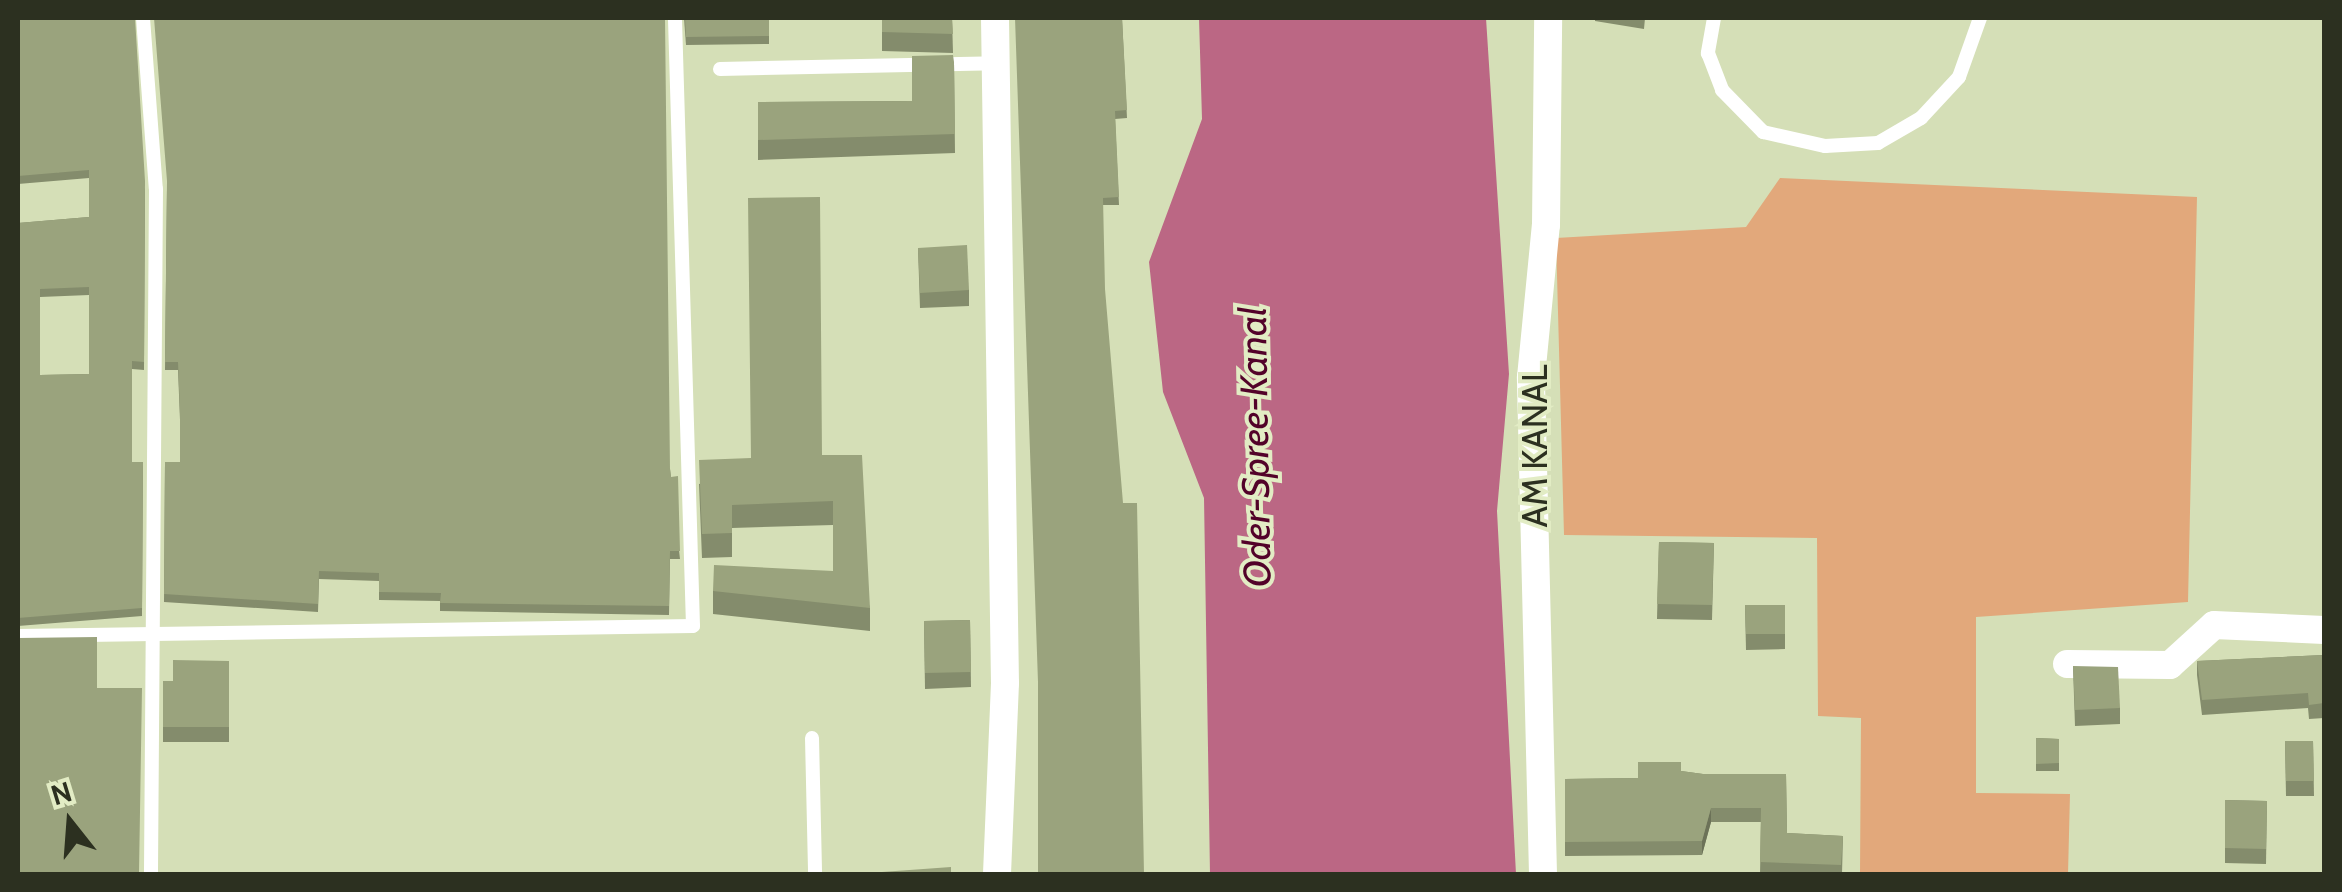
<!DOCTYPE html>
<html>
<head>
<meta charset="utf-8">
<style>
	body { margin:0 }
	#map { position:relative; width:2342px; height:892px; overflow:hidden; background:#d5dfb7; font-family:Cabin,sans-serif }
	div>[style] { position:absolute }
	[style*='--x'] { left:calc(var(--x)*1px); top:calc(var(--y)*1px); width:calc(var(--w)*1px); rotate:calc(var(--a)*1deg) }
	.green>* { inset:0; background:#e2a87b }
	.water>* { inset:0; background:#bb6784 }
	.service>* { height:14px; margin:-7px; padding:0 7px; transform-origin:7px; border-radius:7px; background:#fff }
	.minor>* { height:28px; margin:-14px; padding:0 14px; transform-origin:14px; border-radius:14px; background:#fff }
	.wall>* { inset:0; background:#848c6c }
	.shaded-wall>* { inset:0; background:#6c7258 }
	.building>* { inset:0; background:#9aa37d }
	span { translate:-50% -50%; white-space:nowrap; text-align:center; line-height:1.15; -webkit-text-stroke:8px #e2ecc4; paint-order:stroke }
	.street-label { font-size:35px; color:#2c3020 }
	.water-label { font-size:38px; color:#520229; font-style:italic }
	.frame { position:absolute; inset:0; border:20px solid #2c3020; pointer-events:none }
	.north { position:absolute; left:20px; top:772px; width:100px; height:100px; -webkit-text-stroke:8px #e2ecc4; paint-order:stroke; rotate:343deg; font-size:28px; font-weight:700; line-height:40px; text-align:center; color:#2c3020 }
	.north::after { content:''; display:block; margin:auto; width:35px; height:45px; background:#2c3020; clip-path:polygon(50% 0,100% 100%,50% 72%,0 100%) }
</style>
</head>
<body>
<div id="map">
	<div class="green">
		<div style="clip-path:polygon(1780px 178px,2197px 197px,2188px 602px,1976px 617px,1976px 793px,2070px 794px,2068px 874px,1860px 874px,1861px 718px,1818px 716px,1817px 538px,1564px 535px,1556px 238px,1746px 227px)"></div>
	</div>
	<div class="water">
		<div style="clip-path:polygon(1199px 18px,1486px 18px,1509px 374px,1497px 511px,1516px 874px,1210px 874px,1204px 498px,1163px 392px,1149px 262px,1202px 119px)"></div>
	</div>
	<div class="service">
		<div style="--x:143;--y:18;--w:171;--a:85.7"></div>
		<div style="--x:156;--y:189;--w:685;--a:90.42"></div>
		<div style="--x:1714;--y:18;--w:36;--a:100"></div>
		<div style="--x:1708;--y:53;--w:40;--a:69"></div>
		<div style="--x:1722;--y:90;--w:59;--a:45.7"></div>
		<div style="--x:1763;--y:132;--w:64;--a:12.7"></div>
		<div style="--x:1825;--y:146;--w:53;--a:-3.2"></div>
		<div style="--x:1878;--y:143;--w:50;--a:-30.2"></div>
		<div style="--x:1921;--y:118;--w:56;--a:-47.2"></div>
		<div style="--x:1959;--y:77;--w:63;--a:-70.4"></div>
		<div style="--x:720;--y:69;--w:276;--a:-1.2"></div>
		<div style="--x:18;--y:636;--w:675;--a:-0.85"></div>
		<div style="--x:693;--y:626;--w:608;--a:-91.7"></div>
		<div style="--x:812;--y:738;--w:136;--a:88.7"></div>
	</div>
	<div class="minor">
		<div style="--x:995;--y:18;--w:665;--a:89.14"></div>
		<div style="--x:1005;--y:683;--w:191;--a:92.4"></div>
		<div style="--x:2067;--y:664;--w:103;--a:0.6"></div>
		<div style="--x:2170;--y:665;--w:59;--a:-42.3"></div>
		<div style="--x:2214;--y:625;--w:110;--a:2.6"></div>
		<div style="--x:1543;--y:874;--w:497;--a:-91.4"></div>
		<div style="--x:1531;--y:377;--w:153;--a:-84.4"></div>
		<div style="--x:1546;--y:225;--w:207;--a:-89.4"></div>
	</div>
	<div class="wall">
		<div style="clip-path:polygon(evenodd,18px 18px,145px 189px,144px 370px,132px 369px,132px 462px,143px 462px,142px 616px,18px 626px,18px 223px,89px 217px,89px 178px,18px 184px,18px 18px,89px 295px,89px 374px,40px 375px,40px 297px,89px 295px)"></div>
		<div style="clip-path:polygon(684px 18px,769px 18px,769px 44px,686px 45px)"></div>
		<div style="clip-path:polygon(882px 18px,952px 18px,953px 53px,882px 51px)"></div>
		<div style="clip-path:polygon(1122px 18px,1127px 118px,1115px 119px,1119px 205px,1103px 205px,1038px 690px)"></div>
		<div style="clip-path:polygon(1595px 18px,1645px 18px,1644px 29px,1595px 21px)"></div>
		<div style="clip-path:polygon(954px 62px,955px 153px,758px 160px,758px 102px,912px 101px)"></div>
		<div style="clip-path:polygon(167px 188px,670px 469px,680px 559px,670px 559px,669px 615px,440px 611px,440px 601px,379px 600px,379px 581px,319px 579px,318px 612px,164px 602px,165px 462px,180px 462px,180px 420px,178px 370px,165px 370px)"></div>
		<div style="clip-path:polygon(918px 248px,969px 290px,969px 306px,920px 308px)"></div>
		<div style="clip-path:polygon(822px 455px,870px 608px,870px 631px,713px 614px,713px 591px,833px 571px,833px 525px,732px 528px,732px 557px,702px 558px,699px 484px)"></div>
		<div style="clip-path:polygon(1659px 542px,1714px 543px,1712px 620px,1657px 619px)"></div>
		<div style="clip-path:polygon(1745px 605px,1785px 605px,1785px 649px,1746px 650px)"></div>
		<div style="clip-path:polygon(970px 620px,971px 687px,925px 689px,924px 621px)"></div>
		<div style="clip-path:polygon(2324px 655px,2324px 718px,2309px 719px,2308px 708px,2202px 715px,2197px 675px,2197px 661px)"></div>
		<div style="clip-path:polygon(229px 661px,229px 742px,163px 742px,163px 681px,173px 681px)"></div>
		<div style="clip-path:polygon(2073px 666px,2120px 708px,2120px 724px,2075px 726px)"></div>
		<div style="clip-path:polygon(2036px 738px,2059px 739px,2059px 771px,2036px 771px)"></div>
		<div style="clip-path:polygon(2285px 741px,2313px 741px,2314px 796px,2286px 796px)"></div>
		<div style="clip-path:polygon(1681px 771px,1703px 774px,1786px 774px,1787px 833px,1843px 836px,1842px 874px,1760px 874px,1761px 822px,1711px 822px,1702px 855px,1565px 856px,1565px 779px,1638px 778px)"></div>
		<div style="clip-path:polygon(2225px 800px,2267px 801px,2266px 864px,2225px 863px)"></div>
	</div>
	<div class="shaded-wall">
		<div style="clip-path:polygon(1711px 808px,1711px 822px,1702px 855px,1702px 841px)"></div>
	</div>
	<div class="building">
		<div style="clip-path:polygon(evenodd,18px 18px,135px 18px,145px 181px,144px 362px,132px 361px,132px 462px,143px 462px,142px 608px,18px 618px,18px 223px,89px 217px,89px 170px,18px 176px,18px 18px,89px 287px,89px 374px,40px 375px,40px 289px,89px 287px)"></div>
		<div style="clip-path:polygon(154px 18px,665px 18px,670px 469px,671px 477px,678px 476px,680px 551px,670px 551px,669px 606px,440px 603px,441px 593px,379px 592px,379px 573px,319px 571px,318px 604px,164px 594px,165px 462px,180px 462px,180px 414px,178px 362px,165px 362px,167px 181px)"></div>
		<div style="clip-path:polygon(685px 18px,769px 18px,769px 36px,686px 37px)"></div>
		<div style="clip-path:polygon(882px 18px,952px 18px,953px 34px,882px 32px)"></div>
		<div style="clip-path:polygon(1015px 18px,1122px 18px,1127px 110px,1115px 111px,1119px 197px,1103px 198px,1105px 289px,1123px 503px,1137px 503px,1144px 874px,1038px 874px,1038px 682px)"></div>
		<div style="clip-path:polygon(953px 55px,954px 62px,955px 134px,758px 140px,758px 102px,912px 101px,912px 56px)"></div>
		<div style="clip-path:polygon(820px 197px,822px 455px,862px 455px,870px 608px,713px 591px,714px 565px,833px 571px,833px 501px,732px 505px,732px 533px,702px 534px,699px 460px,751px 458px,748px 198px)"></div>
		<div style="clip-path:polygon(967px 245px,969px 290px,920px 293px,918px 248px)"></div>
		<div style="clip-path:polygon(1659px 542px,1714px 543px,1712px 605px,1657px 604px)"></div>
		<div style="clip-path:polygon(1745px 605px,1785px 605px,1785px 634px,1746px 634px)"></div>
		<div style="clip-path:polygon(970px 620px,971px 672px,925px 673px,924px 621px)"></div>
		<div style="clip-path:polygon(97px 637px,97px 688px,142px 688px,139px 874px,18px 874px,18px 638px)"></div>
		<div style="clip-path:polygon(2324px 655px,2324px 703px,2309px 705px,2308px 693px,2202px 700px,2197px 661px)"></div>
		<div style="clip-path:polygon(173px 660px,229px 661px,229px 727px,163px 727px,163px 681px,173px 681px)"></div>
		<div style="clip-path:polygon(2073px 666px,2118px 667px,2120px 708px,2075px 710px)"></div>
		<div style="clip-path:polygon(2036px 738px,2059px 739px,2059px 763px,2036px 764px)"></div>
		<div style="clip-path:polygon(2285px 741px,2313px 741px,2314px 781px,2286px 781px)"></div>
		<div style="clip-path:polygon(1638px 762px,1681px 762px,1681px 771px,1703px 774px,1786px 774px,1787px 833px,1843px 836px,1841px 865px,1760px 862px,1761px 808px,1711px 808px,1702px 841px,1565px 842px,1565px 779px,1638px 778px)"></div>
		<div style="clip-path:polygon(2225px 800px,2267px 801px,2266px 849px,2225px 848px)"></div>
		<div style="clip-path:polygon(951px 867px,951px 874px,868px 874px,868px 873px)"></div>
	</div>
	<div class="street-label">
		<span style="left:1535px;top:446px;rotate:-90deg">AM KANAL</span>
	</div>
	<div class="water-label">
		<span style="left:1255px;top:447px;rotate:-91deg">Oder-Spree-Kanal</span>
	</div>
	<div class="frame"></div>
	<div class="north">N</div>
</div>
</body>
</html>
